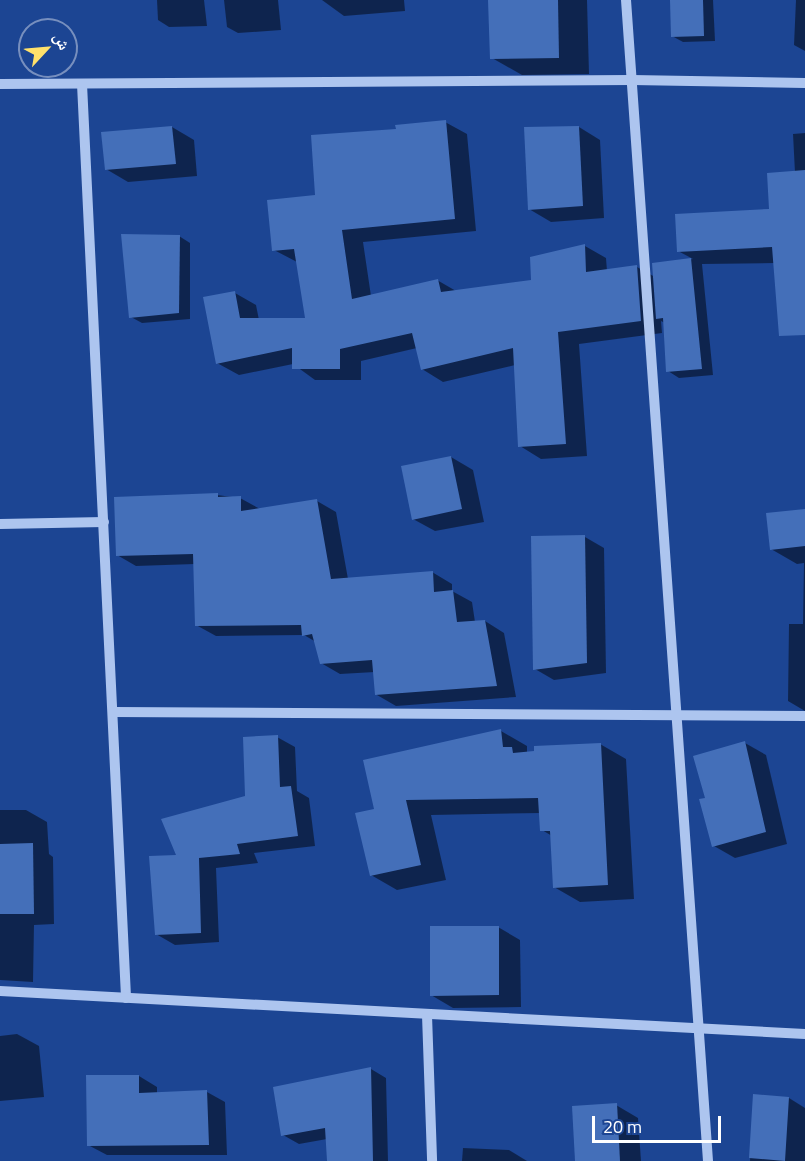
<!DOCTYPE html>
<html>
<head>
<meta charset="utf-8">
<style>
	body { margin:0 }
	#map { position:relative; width:805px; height:1161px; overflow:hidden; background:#1c4593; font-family:"Titillium Web","Noto Naskh Arabic",sans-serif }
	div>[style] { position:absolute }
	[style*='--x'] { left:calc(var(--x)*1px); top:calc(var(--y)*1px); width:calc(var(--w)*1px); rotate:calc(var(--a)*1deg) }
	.shadow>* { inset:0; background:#0007 }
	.building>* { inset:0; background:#446fb9 }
	.minor>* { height:10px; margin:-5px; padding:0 5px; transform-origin:5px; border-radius:5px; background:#adc5ef }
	span { translate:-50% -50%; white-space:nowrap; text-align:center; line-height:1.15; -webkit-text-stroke:5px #1c4593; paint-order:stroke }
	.north { position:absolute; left:18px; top:18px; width:60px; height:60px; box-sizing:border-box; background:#1c4593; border:2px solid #778fbe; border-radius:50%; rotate:64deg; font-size:16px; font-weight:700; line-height:24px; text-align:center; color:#fff }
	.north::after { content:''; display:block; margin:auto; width:21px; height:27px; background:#ffe16b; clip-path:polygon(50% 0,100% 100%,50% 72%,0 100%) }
	.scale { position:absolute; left:592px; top:1116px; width:129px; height:27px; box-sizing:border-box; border:3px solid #fff; border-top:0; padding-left:8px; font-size:18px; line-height:21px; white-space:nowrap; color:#fff; -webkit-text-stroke:4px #1c4593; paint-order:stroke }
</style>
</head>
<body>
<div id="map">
	<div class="shadow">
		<div style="clip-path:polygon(157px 0,204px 0,207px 26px,169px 27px,158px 20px)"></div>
		<div style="clip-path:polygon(224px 0,278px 0,281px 30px,238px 33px,227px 27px)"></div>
		<div style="clip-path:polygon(322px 0,404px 0,405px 11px,344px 16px)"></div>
		<div style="clip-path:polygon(490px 0,587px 0,589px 74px,522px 75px,492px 58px)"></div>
		<div style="clip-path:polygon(671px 0,713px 0,715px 41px,683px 42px,672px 36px)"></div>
		<div style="clip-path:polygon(796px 0,805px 0,805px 51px,794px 45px)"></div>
		<div style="clip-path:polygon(445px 122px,467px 134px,476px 231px,363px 242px,371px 296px,437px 280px,456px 291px,532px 281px,585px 246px,606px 258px,607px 271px,637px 267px,655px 277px,654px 265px,693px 259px,678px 251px,771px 211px,795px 173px,793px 134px,805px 133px,805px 295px,775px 263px,702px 264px,713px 375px,679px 378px,668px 371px,665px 323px,661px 321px,662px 333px,579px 344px,587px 456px,541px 459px,520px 446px,515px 365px,443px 382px,422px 369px,417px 348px,361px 361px,361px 380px,315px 380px,293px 364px,239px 375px,217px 363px,235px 293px,256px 305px,259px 320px,307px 320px,297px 262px,274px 250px,317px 196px,397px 130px)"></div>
		<div style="clip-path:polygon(172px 127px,194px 140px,197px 176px,128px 182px,106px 169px)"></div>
		<div style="clip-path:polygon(579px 127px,600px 140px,604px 218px,551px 222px,529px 209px)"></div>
		<div style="clip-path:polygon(179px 236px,190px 243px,190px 319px,142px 323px,131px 317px)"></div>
		<div style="clip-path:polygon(451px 457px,473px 470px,484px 522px,435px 531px,413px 519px)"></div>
		<div style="clip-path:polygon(217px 495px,240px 498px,260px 509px,317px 501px,336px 512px,348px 579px,432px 572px,452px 584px,452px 591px,472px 602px,475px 622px,485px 621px,504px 633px,516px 697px,396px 706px,377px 695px,375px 672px,340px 674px,321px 663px,316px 642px,304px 635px,216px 636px,196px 625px,195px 564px,136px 566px,117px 555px)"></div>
		<div style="clip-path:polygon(805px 511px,805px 711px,788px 701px,789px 624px,803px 624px,804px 563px,797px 564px,771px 549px)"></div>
		<div style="clip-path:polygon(585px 537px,604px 548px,606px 673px,554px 680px,535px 669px)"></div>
		<div style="clip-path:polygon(501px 731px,527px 746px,527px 753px,600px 744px,626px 759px,634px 899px,580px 902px,554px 887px,552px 836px,542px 830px,541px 813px,431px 815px,446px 880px,397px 890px,371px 875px,376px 810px)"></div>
		<div style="clip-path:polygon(277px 737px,295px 747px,297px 791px,309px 798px,315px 846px,254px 853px,258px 863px,216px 868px,219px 942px,175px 945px,156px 934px,178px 856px,247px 797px)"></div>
		<div style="clip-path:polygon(745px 743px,766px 755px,787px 844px,735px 858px,714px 846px)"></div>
		<div style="clip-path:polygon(0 810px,26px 810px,47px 822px,49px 854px,53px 857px,54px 924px,34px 925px,33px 982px,0 980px)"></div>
		<div style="clip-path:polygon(498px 927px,520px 940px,521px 1007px,453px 1008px,431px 995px)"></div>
		<div style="clip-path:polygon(17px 1034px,39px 1046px,44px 1097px,0 1101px,0 1036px)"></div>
		<div style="clip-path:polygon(371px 1069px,386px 1078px,388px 1161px,328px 1161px,327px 1139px,299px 1144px,283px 1135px)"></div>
		<div style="clip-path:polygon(139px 1076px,157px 1087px,157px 1093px,207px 1092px,225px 1102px,227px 1155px,107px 1155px,88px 1145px)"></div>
		<div style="clip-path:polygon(754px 1095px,789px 1098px,805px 1108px,805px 1161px,750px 1161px)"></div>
		<div style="clip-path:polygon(616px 1105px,638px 1118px,641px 1161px,577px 1161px)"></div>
		<div style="clip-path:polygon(463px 1148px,509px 1150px,527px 1161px,462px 1161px)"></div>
	</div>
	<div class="building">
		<div style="clip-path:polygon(488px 0,558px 0,559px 58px,490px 59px)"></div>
		<div style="clip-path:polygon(670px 0,703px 0,704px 36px,671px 37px)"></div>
		<div style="clip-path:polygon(446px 120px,455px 219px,342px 230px,352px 299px,438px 279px,441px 292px,531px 280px,530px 257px,585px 244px,586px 272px,637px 265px,641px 321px,558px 332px,566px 444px,518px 447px,513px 348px,421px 370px,412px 333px,340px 349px,340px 369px,292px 369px,292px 348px,216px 364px,203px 297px,235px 291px,240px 318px,305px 318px,294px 249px,272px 251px,267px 200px,315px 195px,311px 135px,396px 129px,395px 125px)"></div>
		<div style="clip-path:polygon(172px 126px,176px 164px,105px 170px,101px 132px)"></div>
		<div style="clip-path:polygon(579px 126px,583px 206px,528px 210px,524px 127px)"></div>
		<div style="clip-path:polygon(805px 170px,805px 335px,779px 336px,772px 247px,677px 252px,675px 214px,769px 209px,767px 173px)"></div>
		<div style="clip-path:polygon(121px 234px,180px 235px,179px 313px,129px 318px)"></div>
		<div style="clip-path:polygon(691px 258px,702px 369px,666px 372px,663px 318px,656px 319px,652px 263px)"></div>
		<div style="clip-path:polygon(451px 456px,462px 509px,412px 520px,401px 466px)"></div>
		<div style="clip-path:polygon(218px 493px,218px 497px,241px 496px,241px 511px,317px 499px,331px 579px,433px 571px,434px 592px,453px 590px,457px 622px,485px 620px,497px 686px,375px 695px,372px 660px,320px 664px,312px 634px,302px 636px,301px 625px,195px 626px,193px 554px,116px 556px,114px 497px)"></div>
		<div style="clip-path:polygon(805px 509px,805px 546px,770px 550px,766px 513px)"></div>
		<div style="clip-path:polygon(585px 535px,587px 663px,533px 670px,531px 536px)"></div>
		<div style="clip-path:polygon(501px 729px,503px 747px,512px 747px,513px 753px,534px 751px,534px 746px,601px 743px,608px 885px,553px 888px,550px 831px,540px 831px,538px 798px,406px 800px,421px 865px,370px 876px,355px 813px,374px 809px,363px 760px)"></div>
		<div style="clip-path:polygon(278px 735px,280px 787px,291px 786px,298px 836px,237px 844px,240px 854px,199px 858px,201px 933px,155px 935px,149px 856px,176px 855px,161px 819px,245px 796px,243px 737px)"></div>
		<div style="clip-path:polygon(745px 741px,766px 832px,712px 847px,699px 799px,705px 798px,693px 756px)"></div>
		<div style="clip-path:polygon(33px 843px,34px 914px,0 914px,0 844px)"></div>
		<div style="clip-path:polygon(430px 926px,499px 926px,499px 995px,430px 996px)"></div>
		<div style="clip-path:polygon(371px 1067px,373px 1161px,327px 1161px,325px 1128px,281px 1136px,273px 1087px)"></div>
		<div style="clip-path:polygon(86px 1075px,139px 1075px,139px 1093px,207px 1090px,209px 1145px,87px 1146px)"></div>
		<div style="clip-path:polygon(753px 1094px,789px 1097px,785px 1161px,749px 1158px)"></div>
		<div style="clip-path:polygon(617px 1103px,620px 1161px,575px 1161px,572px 1106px)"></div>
	</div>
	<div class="minor">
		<div style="--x:626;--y:0;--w:1164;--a:85.96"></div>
		<div style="--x:0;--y:84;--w:632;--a:-0.36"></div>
		<div style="--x:632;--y:80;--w:173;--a:1"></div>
		<div style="--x:82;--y:84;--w:915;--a:87.24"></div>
		<div style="--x:0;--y:524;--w:104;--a:-1.1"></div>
		<div style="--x:113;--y:712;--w:692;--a:0.33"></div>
		<div style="--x:0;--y:991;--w:806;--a:3.06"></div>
		<div style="--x:427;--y:1015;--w:146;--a:88"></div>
	</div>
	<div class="north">ش</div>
	<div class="scale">20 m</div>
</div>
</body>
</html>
